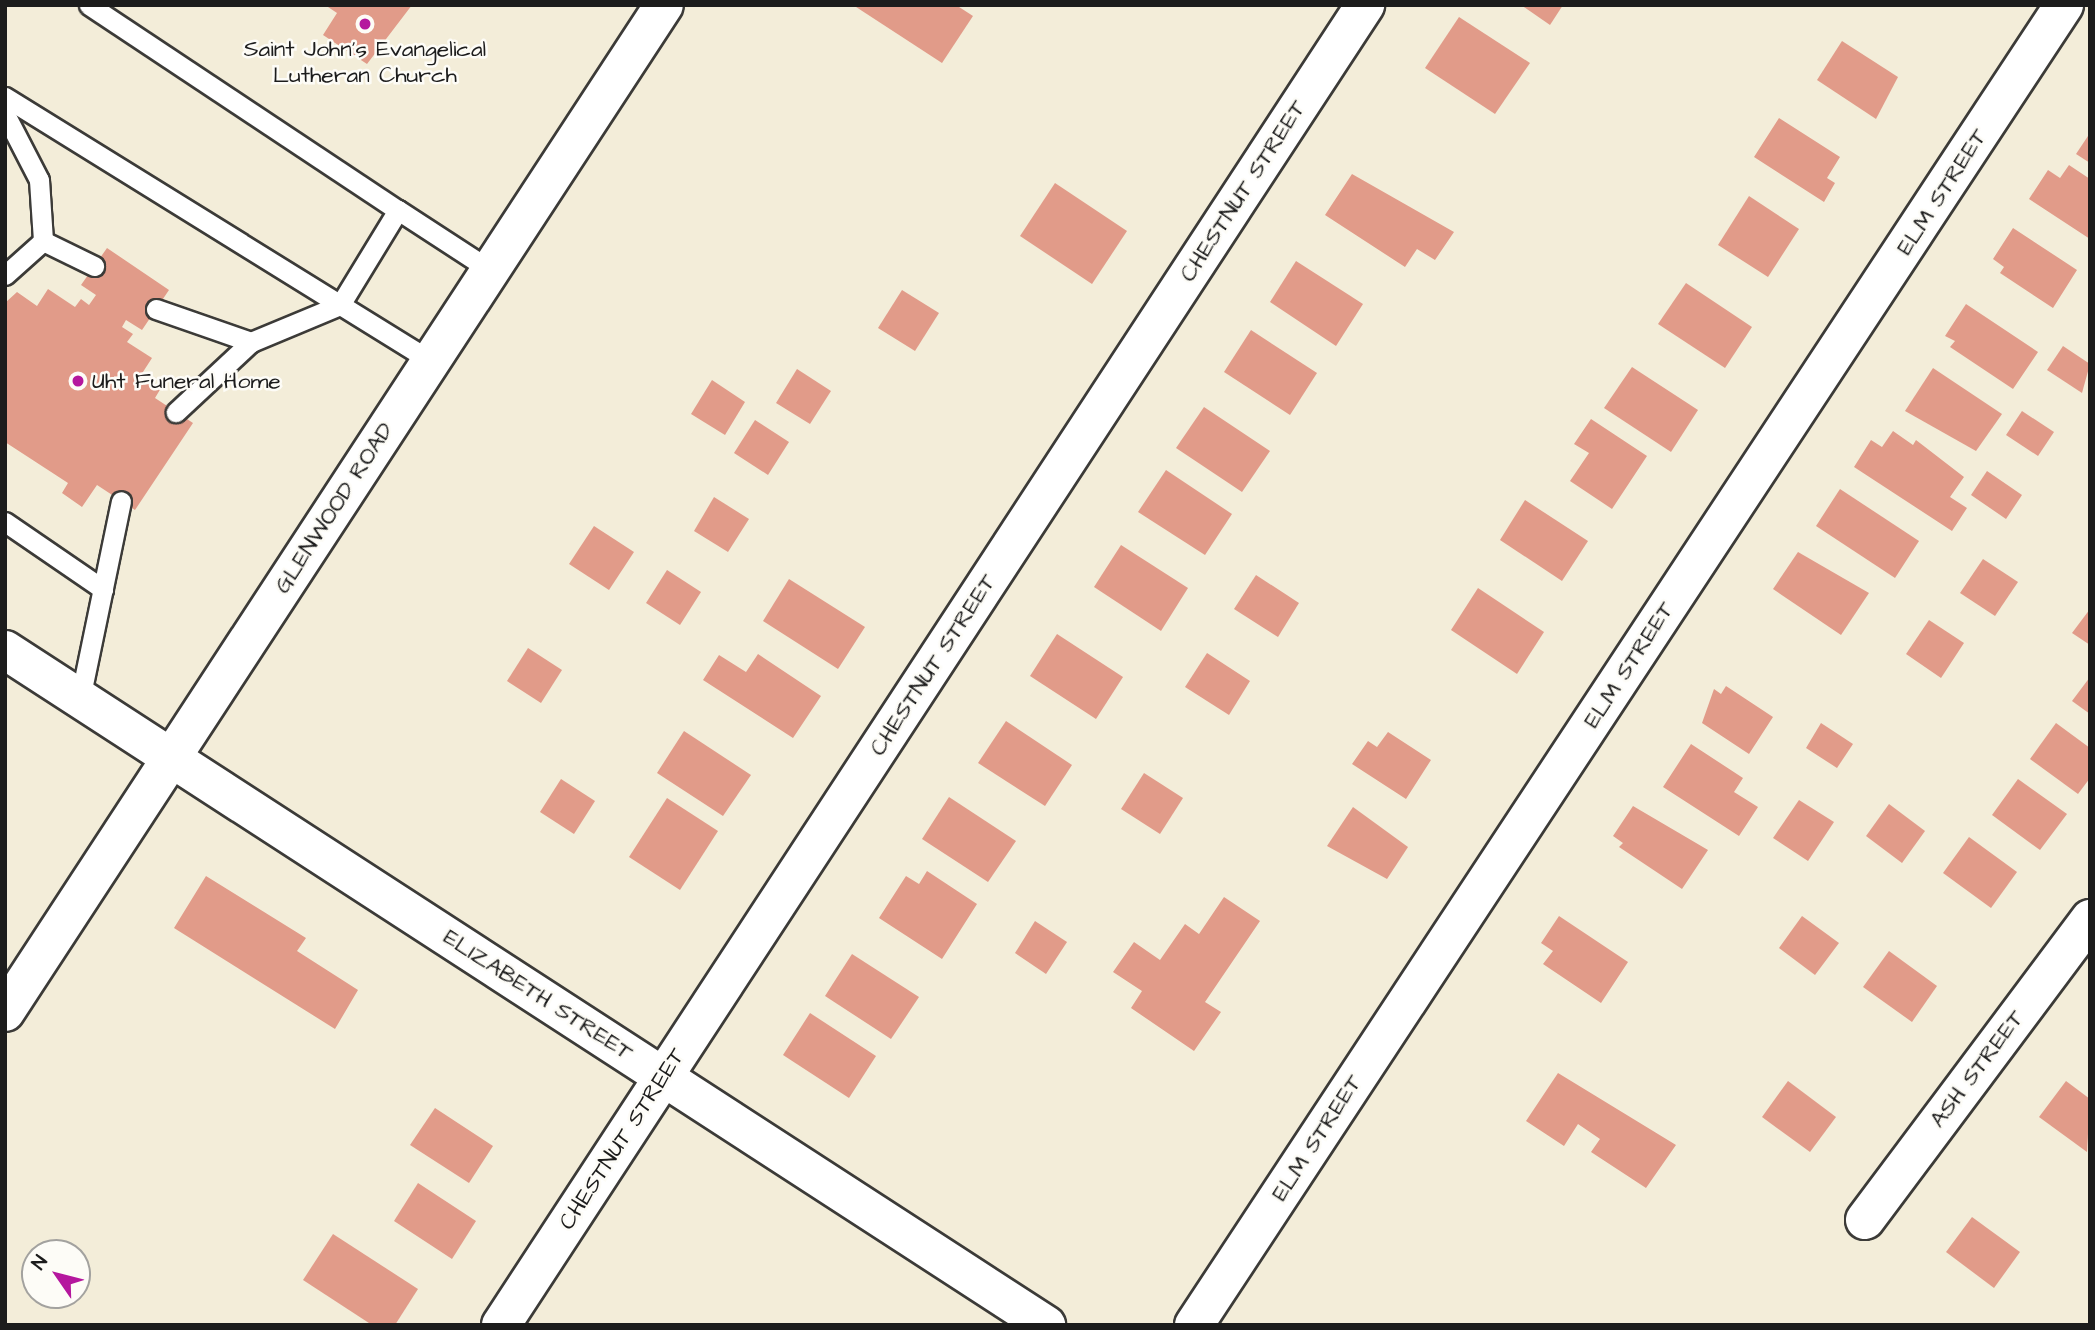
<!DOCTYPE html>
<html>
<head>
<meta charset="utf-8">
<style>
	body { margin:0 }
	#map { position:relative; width:2095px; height:1330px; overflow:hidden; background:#f3edd9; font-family:"Architects Daughter",sans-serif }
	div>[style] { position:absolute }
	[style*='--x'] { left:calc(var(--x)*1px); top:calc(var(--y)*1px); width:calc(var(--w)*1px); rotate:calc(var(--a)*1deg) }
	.building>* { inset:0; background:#e19b89 }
	.roads { filter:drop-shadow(2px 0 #3c3b38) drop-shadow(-2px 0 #3c3b38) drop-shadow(0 2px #3c3b38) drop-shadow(0 -2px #3c3b38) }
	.service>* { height:19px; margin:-9.5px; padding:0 9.5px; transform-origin:9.5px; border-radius:9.5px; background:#fff }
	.minor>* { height:38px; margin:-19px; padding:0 19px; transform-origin:19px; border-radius:19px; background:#fff }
	.tertiary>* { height:38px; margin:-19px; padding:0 19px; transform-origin:19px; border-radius:19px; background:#fff }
	.dots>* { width:19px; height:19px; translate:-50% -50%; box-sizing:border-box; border:4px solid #fdfcf7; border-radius:50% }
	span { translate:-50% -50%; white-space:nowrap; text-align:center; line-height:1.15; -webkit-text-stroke:5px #fdfcf7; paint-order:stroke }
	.poi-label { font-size:23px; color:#1c1c1c }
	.left { translate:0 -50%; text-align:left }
	.street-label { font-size:23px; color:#1c1c1c }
	.frame { position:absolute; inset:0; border:7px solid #1c1c1c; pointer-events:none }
	.north { position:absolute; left:21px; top:1239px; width:70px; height:70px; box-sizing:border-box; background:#fdfcf7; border:2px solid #a3a29f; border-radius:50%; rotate:305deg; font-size:19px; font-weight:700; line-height:28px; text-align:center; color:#1c1c1c }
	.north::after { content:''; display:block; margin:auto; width:24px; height:32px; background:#b5179e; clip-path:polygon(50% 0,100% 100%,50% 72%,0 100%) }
</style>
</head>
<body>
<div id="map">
	<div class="building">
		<div style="clip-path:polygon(325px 5px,412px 5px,367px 64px,323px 35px,337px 13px)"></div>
		<div style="clip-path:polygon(853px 5px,956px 5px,973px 16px,942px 63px)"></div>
		<div style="clip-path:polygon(1521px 5px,1563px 5px,1550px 25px)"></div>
		<div style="clip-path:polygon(1459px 17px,1530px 63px,1495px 114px,1425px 68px)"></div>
		<div style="clip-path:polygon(1842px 41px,1898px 77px,1876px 119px,1817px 80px)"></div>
		<div style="clip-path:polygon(1779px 118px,1840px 157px,1827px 178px,1835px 183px,1824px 202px,1754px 157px)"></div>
		<div style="clip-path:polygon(2090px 133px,2090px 163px,2076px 154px)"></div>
		<div style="clip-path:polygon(2069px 165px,2090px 179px,2090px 239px,2029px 199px,2048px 170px,2060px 178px)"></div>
		<div style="clip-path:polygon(1352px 174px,1454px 232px,1435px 260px,1417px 249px,1405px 267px,1325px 215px)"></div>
		<div style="clip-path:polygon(1055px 183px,1127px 231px,1092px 284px,1020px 236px)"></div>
		<div style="clip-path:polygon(1749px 196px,1799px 229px,1768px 277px,1718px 245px)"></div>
		<div style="clip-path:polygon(2013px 228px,2077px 270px,2053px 308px,2000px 273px,2004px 267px,1993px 259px)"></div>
		<div style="clip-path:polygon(107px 248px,169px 290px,142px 330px,126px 320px,122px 327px,133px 334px,127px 342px,152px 358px,141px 375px,161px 388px,155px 398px,193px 423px,135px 510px,97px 485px,82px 507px,62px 493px,68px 483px,5px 442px,5px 303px,17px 292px,37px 306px,48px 289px,75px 307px,81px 299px,89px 305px,96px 295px,81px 285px)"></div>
		<div style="clip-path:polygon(1296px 261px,1363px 304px,1336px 346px,1270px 302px)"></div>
		<div style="clip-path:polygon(1686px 283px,1752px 327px,1725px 368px,1658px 324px)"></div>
		<div style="clip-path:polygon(902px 290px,939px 313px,915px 351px,878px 328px)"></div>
		<div style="clip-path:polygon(1966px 304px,2038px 352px,2013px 389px,1950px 347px,1955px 341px,1945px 336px)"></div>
		<div style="clip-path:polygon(1251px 330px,1317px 373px,1290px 415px,1224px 372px)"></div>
		<div style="clip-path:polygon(2063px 346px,2090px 364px,2082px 393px,2047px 370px)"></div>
		<div style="clip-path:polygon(1632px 367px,1698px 410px,1671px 452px,1604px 408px)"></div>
		<div style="clip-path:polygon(1933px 368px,2002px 414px,1976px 451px,1905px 411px)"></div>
		<div style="clip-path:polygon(797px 369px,831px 391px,810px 424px,776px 403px)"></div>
		<div style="clip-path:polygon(712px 380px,745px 402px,725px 435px,691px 414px)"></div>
		<div style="clip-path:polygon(1204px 407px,1270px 451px,1242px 492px,1176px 448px)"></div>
		<div style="clip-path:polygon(2022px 411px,2054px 432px,2038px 456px,2006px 435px)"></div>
		<div style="clip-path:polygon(1591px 419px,1647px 456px,1612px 509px,1570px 481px,1589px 453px,1574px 444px)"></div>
		<div style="clip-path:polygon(755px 420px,789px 442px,768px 475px,734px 453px)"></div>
		<div style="clip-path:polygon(1893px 431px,1913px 445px,1916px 440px,1964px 477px,1950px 497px,1967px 508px,1952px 531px,1854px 467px,1871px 440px,1882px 447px)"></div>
		<div style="clip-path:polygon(1166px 470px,1232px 514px,1205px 555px,1138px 512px)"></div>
		<div style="clip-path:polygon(1987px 471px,2022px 495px,2006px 519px,1971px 495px)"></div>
		<div style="clip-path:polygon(1840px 489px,1919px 541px,1895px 578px,1816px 526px)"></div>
		<div style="clip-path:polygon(714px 497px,749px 519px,728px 552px,694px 531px)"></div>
		<div style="clip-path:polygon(1525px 500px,1588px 541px,1562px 581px,1500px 540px)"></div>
		<div style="clip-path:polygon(594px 526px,634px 552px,609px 590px,569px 564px)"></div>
		<div style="clip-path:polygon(1121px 545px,1188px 588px,1161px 631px,1094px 587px)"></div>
		<div style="clip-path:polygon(1798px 552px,1869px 593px,1841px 635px,1773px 589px)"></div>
		<div style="clip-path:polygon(1983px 559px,2018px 582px,1995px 616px,1960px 593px)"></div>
		<div style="clip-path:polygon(667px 570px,701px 592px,680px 625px,646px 603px)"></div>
		<div style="clip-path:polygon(1256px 575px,1299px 603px,1278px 637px,1234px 609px)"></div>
		<div style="clip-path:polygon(789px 579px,865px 627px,838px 669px,763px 621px)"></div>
		<div style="clip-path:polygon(1478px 588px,1544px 632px,1517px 674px,1451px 630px)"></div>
		<div style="clip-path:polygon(2090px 609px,2090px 645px,2072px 633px)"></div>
		<div style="clip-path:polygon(1929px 620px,1964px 643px,1941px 678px,1906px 654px)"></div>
		<div style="clip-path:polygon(1057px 634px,1123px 677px,1096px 719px,1030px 676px)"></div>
		<div style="clip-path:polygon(528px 648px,562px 670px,541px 703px,507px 681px)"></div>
		<div style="clip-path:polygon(1207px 653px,1250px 681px,1229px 715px,1185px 687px)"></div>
		<div style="clip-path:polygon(758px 654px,821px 696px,793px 738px,703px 680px,719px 655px,746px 672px)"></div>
		<div style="clip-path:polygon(2090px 677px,2090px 714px,2072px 701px)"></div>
		<div style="clip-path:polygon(1726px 686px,1773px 717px,1749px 754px,1702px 723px,1714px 689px,1721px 694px)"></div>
		<div style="clip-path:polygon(1006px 721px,1072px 765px,1045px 806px,978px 763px)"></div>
		<div style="clip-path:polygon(1821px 723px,1853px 744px,1837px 768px,1806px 748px)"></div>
		<div style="clip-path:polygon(2056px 723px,2090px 748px,2090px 778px,2078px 794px,2030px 759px)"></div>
		<div style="clip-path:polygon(684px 731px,751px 775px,723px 816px,657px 773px)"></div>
		<div style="clip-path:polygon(1388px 732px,1431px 760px,1406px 799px,1352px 764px,1368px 741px,1377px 747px)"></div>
		<div style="clip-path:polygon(1691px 744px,1743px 778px,1734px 792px,1758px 807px,1739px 836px,1663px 787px)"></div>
		<div style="clip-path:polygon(1144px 773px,1183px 798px,1160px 834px,1121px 809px)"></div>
		<div style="clip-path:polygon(561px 779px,595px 801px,574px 834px,540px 812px)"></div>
		<div style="clip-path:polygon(2018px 779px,2067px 814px,2040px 850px,1992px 815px)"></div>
		<div style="clip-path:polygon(949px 797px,1016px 841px,988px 882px,922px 839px)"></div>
		<div style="clip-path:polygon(667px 798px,718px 831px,680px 890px,629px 857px)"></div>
		<div style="clip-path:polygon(1799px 800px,1834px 822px,1808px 861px,1773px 838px)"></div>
		<div style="clip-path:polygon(1889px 804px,1925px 831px,1902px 863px,1866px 836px)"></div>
		<div style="clip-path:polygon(1633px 806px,1708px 850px,1682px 889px,1619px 847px,1623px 843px,1613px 836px)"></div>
		<div style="clip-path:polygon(1353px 807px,1408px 847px,1387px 879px,1327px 846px)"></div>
		<div style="clip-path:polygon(1969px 837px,2017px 872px,1991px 908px,1943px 873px)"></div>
		<div style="clip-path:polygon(927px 871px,977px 904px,942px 959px,879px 918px,906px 876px,919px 884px)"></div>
		<div style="clip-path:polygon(206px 876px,306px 938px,297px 951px,358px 990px,335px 1029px,174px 928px)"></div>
		<div style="clip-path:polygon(1224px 897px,1260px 921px,1205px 1002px,1221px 1012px,1194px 1051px,1131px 1008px,1142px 991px,1113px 972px,1134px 942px,1160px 960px,1185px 924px,1199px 934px)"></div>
		<div style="clip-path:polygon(1559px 916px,1628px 962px,1601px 1003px,1543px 964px,1553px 951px,1541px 943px)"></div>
		<div style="clip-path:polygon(1802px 916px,1839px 943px,1815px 975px,1779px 948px)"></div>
		<div style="clip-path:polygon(1035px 921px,1067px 942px,1046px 974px,1015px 953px)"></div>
		<div style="clip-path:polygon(1889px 951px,1937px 986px,1912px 1022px,1863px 987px)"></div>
		<div style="clip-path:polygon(852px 954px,919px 997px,891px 1039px,825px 996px)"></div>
		<div style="clip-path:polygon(810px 1013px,876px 1056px,849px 1098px,783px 1055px)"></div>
		<div style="clip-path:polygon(1558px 1073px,1676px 1145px,1646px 1188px,1591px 1152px,1600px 1139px,1578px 1124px,1564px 1146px,1526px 1121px)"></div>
		<div style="clip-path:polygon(1788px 1081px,1836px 1117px,1810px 1152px,1762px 1117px)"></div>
		<div style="clip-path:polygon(2066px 1081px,2090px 1099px,2087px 1152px,2039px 1117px)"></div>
		<div style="clip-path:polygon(435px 1108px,493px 1146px,469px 1183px,410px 1145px)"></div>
		<div style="clip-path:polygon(418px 1183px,476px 1221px,452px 1259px,394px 1221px)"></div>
		<div style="clip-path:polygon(1972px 1217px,2020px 1252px,1994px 1288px,1946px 1252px)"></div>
		<div style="clip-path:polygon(333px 1234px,418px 1289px,395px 1325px,372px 1325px,303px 1280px)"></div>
	</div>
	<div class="roads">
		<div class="service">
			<div style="--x:89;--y:5;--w:371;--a:33.6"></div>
			<div style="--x:398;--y:210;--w:111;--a:121.4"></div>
			<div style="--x:340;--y:305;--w:96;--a:157.4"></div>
			<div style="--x:251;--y:342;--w:103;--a:137"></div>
			<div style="--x:5;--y:97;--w:501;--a:31.79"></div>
			<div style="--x:5;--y:114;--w:74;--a:62.7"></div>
			<div style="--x:39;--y:180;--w:61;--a:86.2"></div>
			<div style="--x:398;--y:210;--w:110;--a:33.1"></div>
			<div style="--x:5;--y:275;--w:51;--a:-41.8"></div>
			<div style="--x:43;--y:241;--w:57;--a:26.1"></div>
			<div style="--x:156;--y:309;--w:101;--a:19.2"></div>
			<div style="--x:5;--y:522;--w:119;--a:34.4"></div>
			<div style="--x:80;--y:699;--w:202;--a:-78.3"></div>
		</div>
		<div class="minor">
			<div style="--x:5;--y:650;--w:1241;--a:32.96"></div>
			<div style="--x:1865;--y:1220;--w:376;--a:-53.2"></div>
			<div style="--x:501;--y:1325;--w:1578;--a:-56.79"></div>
			<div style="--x:1194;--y:1325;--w:1581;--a:-56.61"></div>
		</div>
		<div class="tertiary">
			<div style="--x:5;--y:1012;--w:1203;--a:-56.8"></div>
		</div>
	</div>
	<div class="dots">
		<div style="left:365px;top:24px;background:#b5179e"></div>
		<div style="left:78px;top:381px;background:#b5179e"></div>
	</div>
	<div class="poi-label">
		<span style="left:365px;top:62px">Saint John's Evangelical<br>Lutheran Church</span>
		<span class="left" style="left:92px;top:381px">Uht Funeral Home</span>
	</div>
	<div class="street-label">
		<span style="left:1243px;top:191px;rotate:-57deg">CHESTNUT STREET</span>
		<span style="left:1942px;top:192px;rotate:-57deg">ELM STREET</span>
		<span style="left:334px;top:508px;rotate:-57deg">GLENWOOD ROAD</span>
		<span style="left:933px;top:665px;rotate:-57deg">CHESTNUT STREET</span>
		<span style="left:1629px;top:665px;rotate:-57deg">ELM STREET</span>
		<span style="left:538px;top:995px;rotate:33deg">ELIZABETH STREET</span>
		<span style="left:1977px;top:1069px;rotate:-53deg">ASH STREET</span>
		<span style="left:1317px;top:1138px;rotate:-57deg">ELM STREET</span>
		<span style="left:622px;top:1139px;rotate:-57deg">CHESTNUT STREET</span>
	</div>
	<div class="frame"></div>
	<div class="north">N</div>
</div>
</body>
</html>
